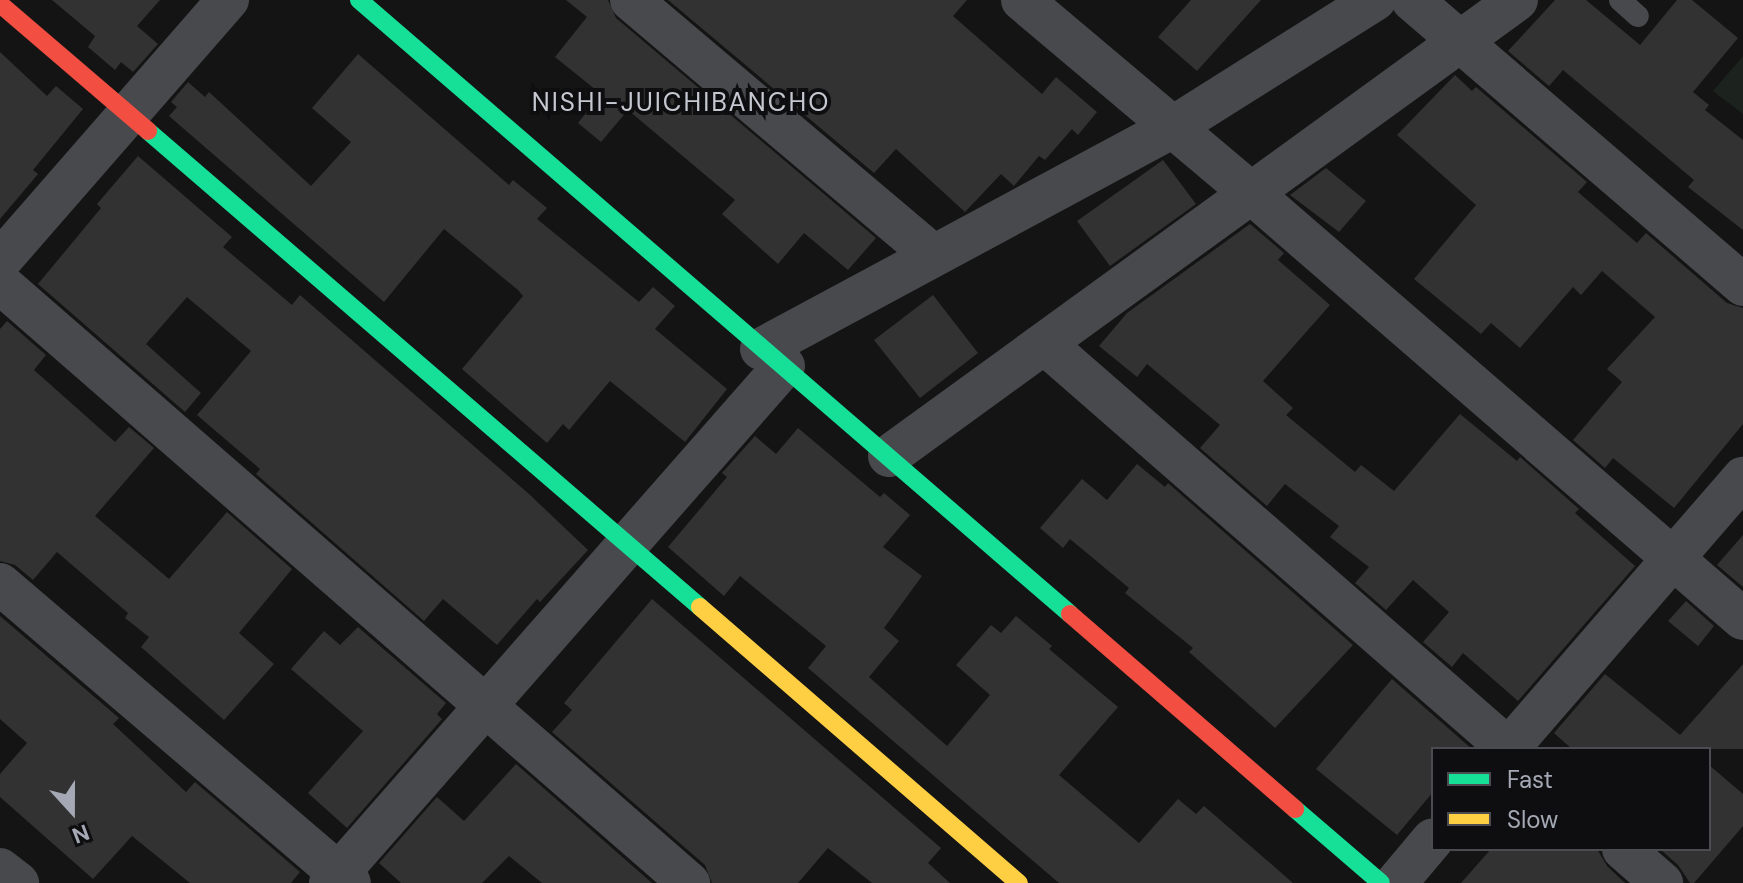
<!DOCTYPE html>
<html>
<head>
<meta charset="utf-8">
<style>
	body { margin:0 }
	#map { position:relative; width:1743px; height:883px; overflow:hidden; background:#141414; font-family:"DM Sans",sans-serif }
	div>[style] { position:absolute }
	[style*='--x'] { left:calc(var(--x)*1px); top:calc(var(--y)*1px); width:calc(var(--w)*1px); rotate:calc(var(--a)*1deg) }
	.green>* { inset:0; background:#1c231e }
	.building>* { inset:0; background:#323233 }
	.lane>* { height:22px; margin:-11px; padding:0 11px; transform-origin:11px; border-radius:11px; background:#48494d }
	.street>* { height:42px; margin:-21px; padding:0 21px; transform-origin:21px; border-radius:21px; background:#48494d }
	.fast>* { height:18px; margin:-9px; padding:0 9px; transform-origin:9px; border-radius:9px; background:#16e098 }
	.slow>* { height:18px; margin:-9px; padding:0 9px; transform-origin:9px; border-radius:9px; background:#ffcf43 }
	.jam>* { height:18px; margin:-9px; padding:0 9px; transform-origin:9px; border-radius:9px; background:#f24e42 }
	span { translate:-50% -50%; white-space:nowrap; text-align:center; line-height:1.15; -webkit-text-stroke:8px #0e0e10; paint-order:stroke }
	.quarter-label { font-size:26px; color:#c6c8d1; letter-spacing:2px }
	.legend { position:absolute; left:1431px; top:747px; width:280px; height:104px; box-sizing:border-box; background:#0e0e10; border:2px solid #4a4c52; margin:0; padding:10px 14px; list-style:none; font-size:24px; color:#a5a9b5 }
	.legend li { display:flex; align-items:center; gap:16px; height:40px }
	.legend b { width:40px; border:2px solid #4a4c52 }
	.north { position:absolute; left:32px; top:771px; width:80px; height:80px; -webkit-text-stroke:6px #0e0e10; paint-order:stroke; rotate:159deg; font-size:22px; font-weight:700; line-height:32px; text-align:center; color:#a5a9b5 }
	.north::after { content:''; display:block; margin:auto; width:28px; height:36px; background:#a5a9b5; clip-path:polygon(50% 0,100% 100%,50% 72%,0 100%) }
</style>
</head>
<body>
<div id="map">
	<div class="green">
		<div style="clip-path:polygon(1743px 56px,1743px 114px,1713px 91px)"></div>
	</div>
	<div class="building">
		<div style="clip-path:polygon(52px 0,160px 0,137px 26px,158px 44px,133px 72px,121px 62px,115px 70px,88px 47px,95px 36px)"></div>
		<div style="clip-path:polygon(566px 0,608px 0,616px 18px,876px 238px,848px 270px,804px 233px,778px 264px,722px 214px,735px 200px,628px 110px,601px 142px,578px 123px,601px 94px,555px 57px,587px 17px)"></div>
		<div style="clip-path:polygon(668px 0,967px 0,953px 16px,1042px 94px,1056px 77px,1097px 112px,1078px 135px,1072px 129px,1045px 160px,1039px 156px,1014px 186px,1001px 174px,965px 212px,896px 149px,874px 173px)"></div>
		<div style="clip-path:polygon(1191px 0,1261px 0,1197px 71px,1158px 37px)"></div>
		<div style="clip-path:polygon(1555px 0,1586px 0,1640px 45px,1677px 0,1692px 0,1738px 38px,1693px 92px,1709px 105px,1705px 110px,1743px 140px,1743px 230px,1688px 187px,1694px 180px,1563px 70px,1549px 86px,1508px 51px)"></div>
		<div style="clip-path:polygon(0 52px,47px 96px,56px 86px,83px 109px,33px 170px,38px 174px,0 219px)"></div>
		<div style="clip-path:polygon(358px 54px,509px 185px,513px 180px,547px 208px,537px 219px,639px 302px,653px 287px,675px 306px,655px 329px,727px 389px,685px 442px,610px 381px,569px 430px,563px 424px,547px 443px,462px 369px,523px 296px,518px 290px,444px 229px,384px 302px,169px 116px,177px 107px,171px 102px,188px 82px,205px 97px,209px 92px,311px 186px,351px 142px,312px 108px)"></div>
		<div style="clip-path:polygon(1455px 75px,1472px 91px,1476px 87px,1587px 182px,1578px 192px,1637px 243px,1646px 233px,1727px 303px,1743px 308px,1743px 424px,1674px 508px,1613px 458px,1605px 468px,1573px 440px,1622px 382px,1607px 369px,1655px 317px,1602px 271px,1581px 295px,1573px 287px,1520px 348px,1491px 323px,1481px 334px,1414px 279px,1476px 205px,1397px 135px)"></div>
		<div style="clip-path:polygon(138px 156px,232px 237px,223px 247px,292px 305px,300px 295px,529px 494px,588px 550px,540px 602px,537px 599px,497px 645px,443px 599px,424px 621px,256px 474px,260px 469px,197px 415px,251px 351px,187px 297px,146px 344px,201px 393px,185px 412px,38px 284px,101px 208px,97px 204px)"></div>
		<div style="clip-path:polygon(1163px 160px,1196px 204px,1110px 266px,1077px 221px)"></div>
		<div style="clip-path:polygon(1326px 168px,1366px 201px,1339px 232px,1290px 195px)"></div>
		<div style="clip-path:polygon(1250px 224px,1284px 253px,1278px 260px,1330px 305px,1263px 381px,1293px 408px,1286px 415px,1355px 472px,1361px 465px,1394px 491px,1460px 414px,1517px 461px,1520px 457px,1579px 509px,1575px 513px,1635px 566px,1518px 701px,1463px 653px,1452px 667px,1423px 642px,1449px 612px,1413px 580px,1386px 610px,1355px 583px,1369px 567px,1330px 537px,1339px 526px,1285px 484px,1267px 506px,1200px 448px,1220px 425px,1147px 364px,1137px 377px,1099px 346px,1127px 313px)"></div>
		<div style="clip-path:polygon(933px 295px,978px 353px,920px 398px,874px 340px)"></div>
		<div style="clip-path:polygon(7px 321px,46px 355px,34px 370px,115px 442px,129px 427px,154px 448px,95px 516px,169px 579px,227px 512px,292px 569px,239px 633px,274px 664px,224px 720px,141px 647px,149px 637px,125px 618px,128px 613px,57px 552px,33px 580px,15px 565px,0 561px,0 329px)"></div>
		<div style="clip-path:polygon(798px 428px,880px 497px,884px 493px,910px 515px,883px 547px,922px 576px,884px 628px,899px 641px,869px 677px,947px 746px,990px 695px,956px 665px,991px 625px,1001px 633px,1016px 616px,1052px 646px,1049px 649px,1118px 707px,1059px 775px,1139px 843px,1178px 799px,1196px 814px,1204px 806px,1293px 883px,1059px 883px,808px 668px,826px 646px,740px 576px,724px 596px,668px 547px,727px 477px,722px 473px,755px 436px,776px 454px)"></div>
		<div style="clip-path:polygon(1137px 464px,1165px 487px,1168px 483px,1353px 645px,1275px 728px,1189px 652px,1193px 648px,1125px 593px,1129px 588px,1070px 539px,1063px 548px,1040px 528px,1082px 479px,1107px 500px)"></div>
		<div style="clip-path:polygon(1743px 535px,1743px 587px,1717px 565px)"></div>
		<div style="clip-path:polygon(652px 599px,941px 848px,928px 863px,950px 883px,872px 883px,828px 848px,798px 883px,712px 883px,705px 865px,552px 732px,572px 710px,564px 703px)"></div>
		<div style="clip-path:polygon(1686px 601px,1714px 626px,1698px 646px,1668px 621px)"></div>
		<div style="clip-path:polygon(0 616px,119px 718px,113px 724px,186px 792px,195px 782px,300px 872px,291px 883px,190px 883px,132px 836px,93px 879px,0 797px,0 774px,27px 743px,0 719px)"></div>
		<div style="clip-path:polygon(358px 627px,446px 703px,437px 714px,442px 719px,347px 828px,308px 793px,363px 731px,291px 669px,324px 631px,340px 645px)"></div>
		<div style="clip-path:polygon(1743px 664px,1743px 749px,1572px 749px,1554px 733px,1605px 674px,1680px 735px)"></div>
		<div style="clip-path:polygon(1392px 679px,1472px 749px,1433px 749px,1433px 792px,1397px 835px,1316px 769px)"></div>
		<div style="clip-path:polygon(516px 764px,652px 883px,542px 883px,509px 856px,482px 883px,401px 883px,379px 863px,437px 797px,464px 821px)"></div>
		<div style="clip-path:polygon(1709px 765px,1743px 794px,1743px 826px,1694px 883px,1690px 883px,1678px 865px,1660px 849px,1709px 849px)"></div>
		<div style="clip-path:polygon(1491px 849px,1597px 849px,1607px 866px,1625px 883px,1461px 883px)"></div>
	</div>
	<div class="lane">
		<div style="--x:1620;--y:0;--w:24;--a:42"></div>
	</div>
	<div class="street">
		<div style="--x:631;--y:0;--w:394;--a:40.2"></div>
		<div style="--x:1022;--y:0;--w:298;--a:40.1"></div>
		<div style="--x:1250;--y:192;--w:652;--a:40.9"></div>
		<div style="--x:1412;--y:0;--w:437;--a:40.7"></div>
		<div style="--x:0;--y:261;--w:347;--a:-48.9"></div>
		<div style="--x:0;--y:283;--w:914;--a:41.05"></div>
		<div style="--x:1046;--y:345;--w:614;--a:41.11"></div>
		<div style="--x:761;--y:349;--w:468;--a:-28.3"></div>
		<div style="--x:1173;--y:127;--w:239;--a:-32.2"></div>
		<div style="--x:889;--y:456;--w:776;--a:-35.98"></div>
		<div style="--x:0;--y:584;--w:460;--a:40.5"></div>
		<div style="--x:1508;--y:749;--w:359;--a:-49.1"></div>
		<div style="--x:1623;--y:849;--w:52;--a:41.1"></div>
		<div style="--x:0;--y:869;--w:23;--a:38"></div>
		<div style="--x:330;--y:883;--w:688;--a:-48.71"></div>
		<div style="--x:1396;--y:883;--w:57;--a:-49.9"></div>
	</div>
	<div class="fast">
		<div style="--x:359;--y:0;--w:939;--a:40.81"></div>
		<div style="--x:148;--y:131;--w:729;--a:40.77"></div>
		<div style="--x:1295;--y:809;--w:113;--a:40.7"></div>
	</div>
	<div class="slow">
		<div style="--x:700;--y:607;--w:422;--a:40.9"></div>
	</div>
	<div class="jam">
		<div style="--x:0;--y:4;--w:195;--a:40.6"></div>
		<div style="--x:1070;--y:614;--w:298;--a:40.9"></div>
	</div>
	<div class="quarter-label">
		<span style="left:681px;top:103px">NISHI-JUICHIBANCHO</span>
	</div>
	<ul class="legend">
	<li><b style="height:10px;background:#16e098"></b>Fast</li>
	<li><b style="height:10px;background:#ffcf43"></b>Slow</li>
	</ul>
	<div class="north">N</div>
</div>
</body>
</html>
